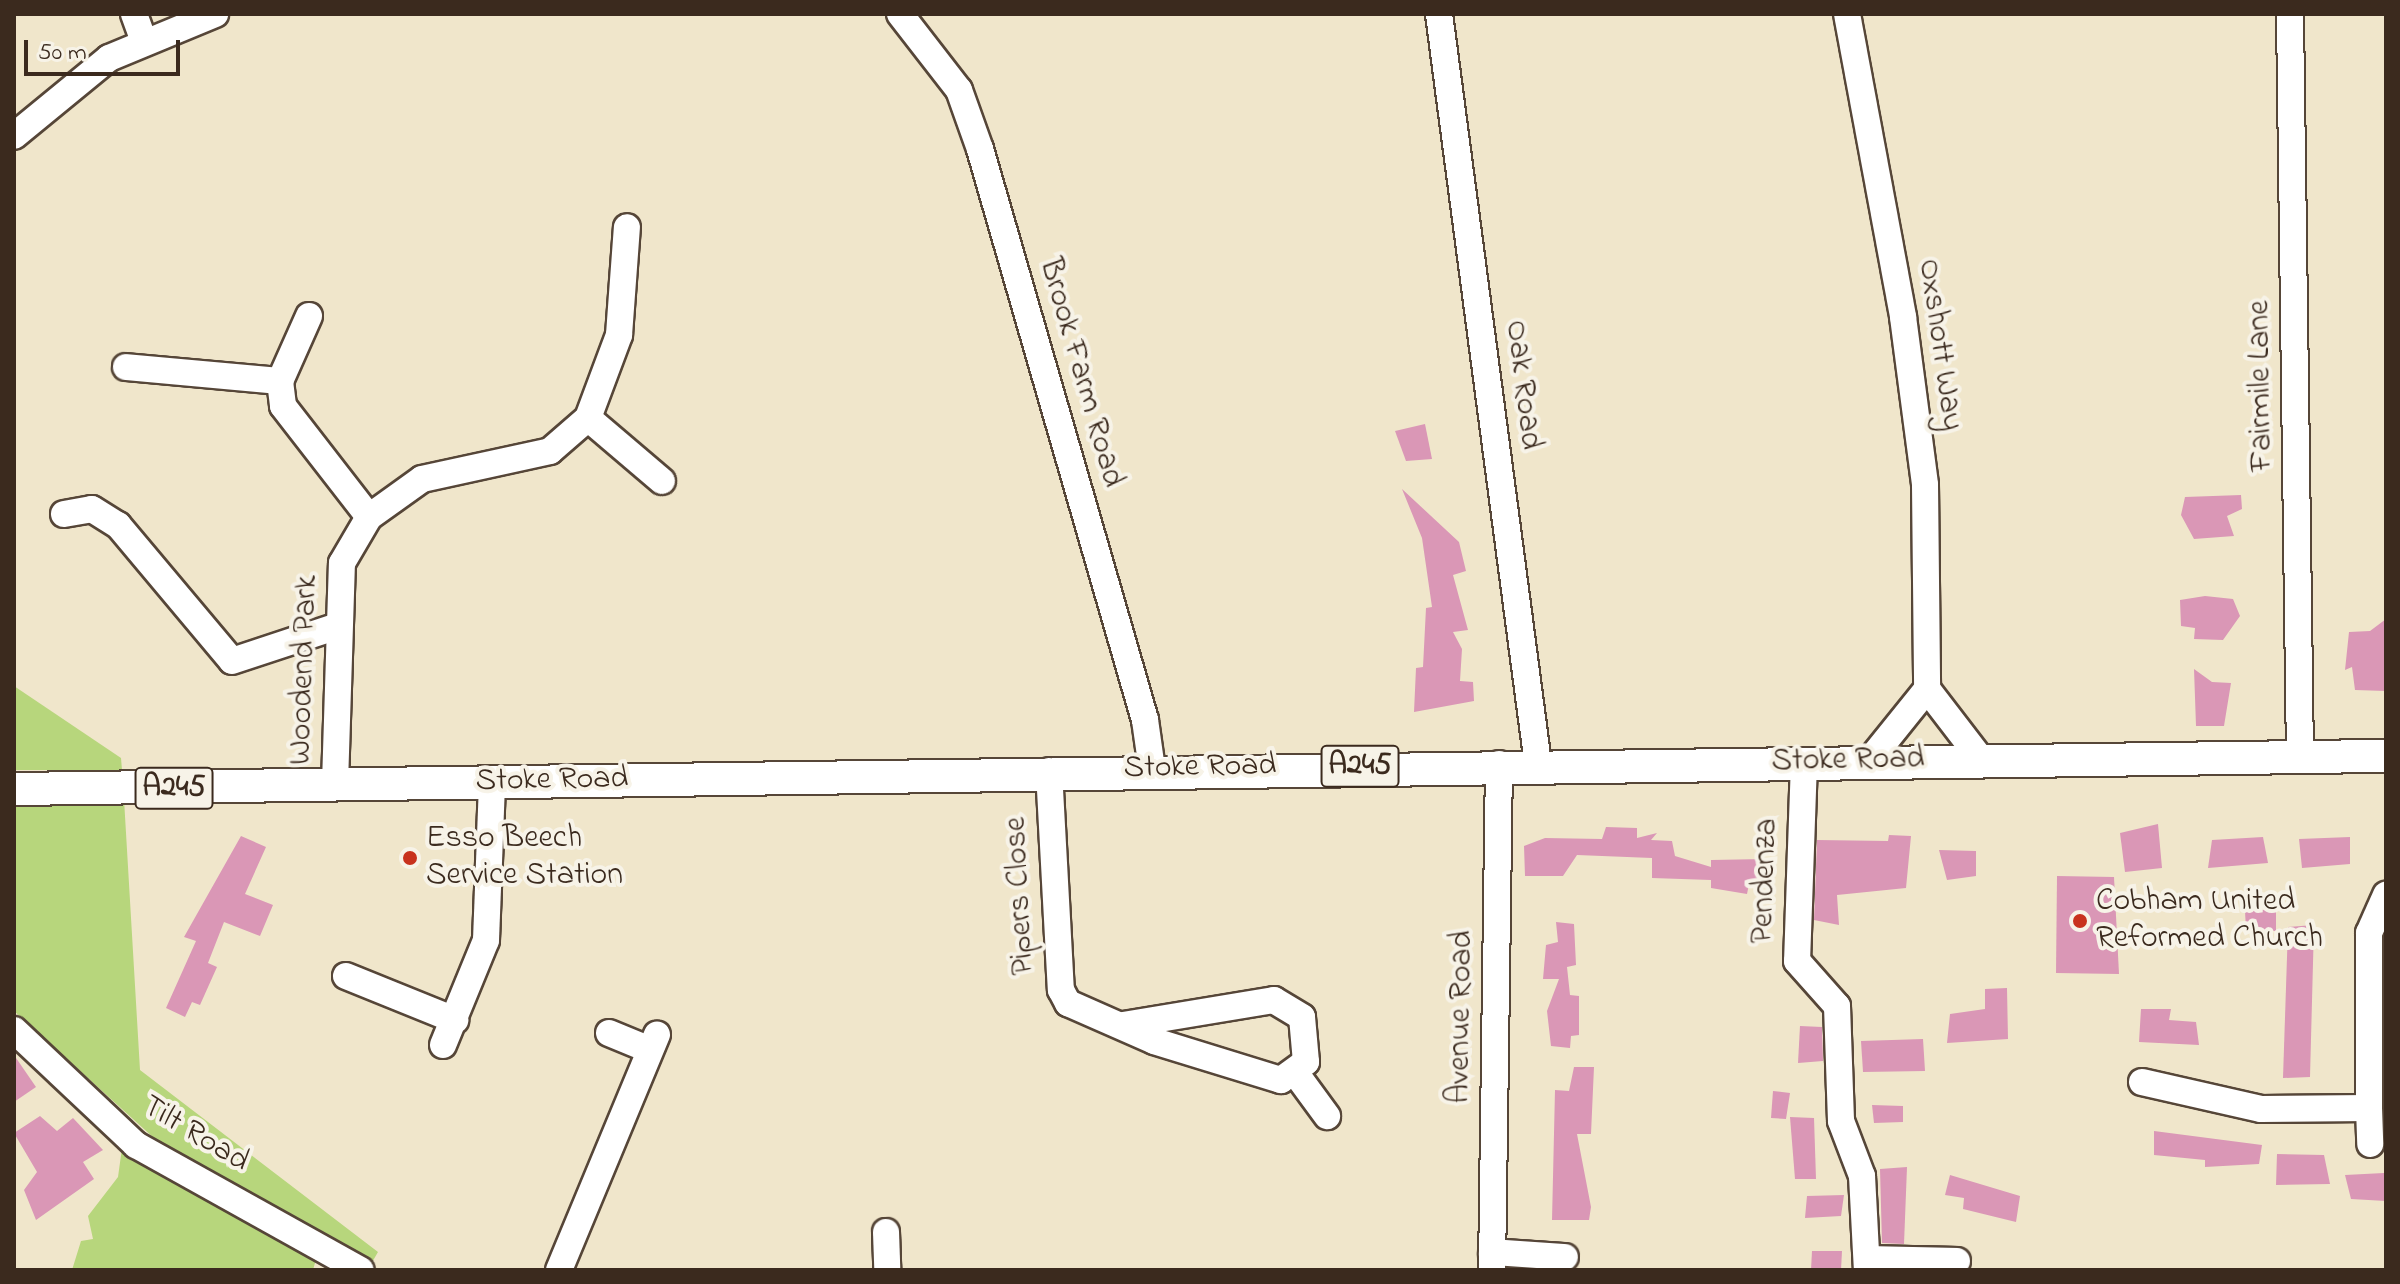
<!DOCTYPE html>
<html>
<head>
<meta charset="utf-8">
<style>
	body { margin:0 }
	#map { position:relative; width:2400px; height:1284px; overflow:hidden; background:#f0e6cb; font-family:"Indie Flower",sans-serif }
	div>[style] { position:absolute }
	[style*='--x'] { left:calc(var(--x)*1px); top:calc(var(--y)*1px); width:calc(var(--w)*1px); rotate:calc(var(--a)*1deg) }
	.green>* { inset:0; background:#b7d67c }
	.building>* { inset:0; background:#da97b6 }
	.roads { filter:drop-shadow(2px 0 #564638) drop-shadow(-2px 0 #564638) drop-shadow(0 2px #564638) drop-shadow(0 -2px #564638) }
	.minor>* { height:26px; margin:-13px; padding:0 13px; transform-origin:13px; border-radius:13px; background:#fff }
	.major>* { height:32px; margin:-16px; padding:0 16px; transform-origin:16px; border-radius:16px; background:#fff }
	.dots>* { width:22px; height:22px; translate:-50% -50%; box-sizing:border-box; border:4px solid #f7f3e8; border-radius:50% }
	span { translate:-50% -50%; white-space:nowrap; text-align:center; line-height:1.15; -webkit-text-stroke:8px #f7f3e8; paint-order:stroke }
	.shield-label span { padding:2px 6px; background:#f7f3e8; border:2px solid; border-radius:6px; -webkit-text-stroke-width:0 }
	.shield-label { font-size:30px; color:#3b2a1e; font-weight:700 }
	.street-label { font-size:32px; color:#3b2a1e }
	.poi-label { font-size:32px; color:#3b2a1e }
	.left { translate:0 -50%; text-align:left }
	.frame { position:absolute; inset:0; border:16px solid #3b2a1e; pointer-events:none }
	.scale { position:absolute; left:24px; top:40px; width:156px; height:36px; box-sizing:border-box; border:4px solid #3b2a1e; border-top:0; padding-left:10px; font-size:24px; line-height:28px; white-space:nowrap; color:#3b2a1e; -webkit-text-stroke:6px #f7f3e8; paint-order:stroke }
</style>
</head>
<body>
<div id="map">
	<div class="green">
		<div style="clip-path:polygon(14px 686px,121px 758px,122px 770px,14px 770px)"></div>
		<div style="clip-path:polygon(14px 799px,124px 799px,140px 1070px,378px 1252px,371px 1264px,166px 1149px,14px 1011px)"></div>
		<div style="clip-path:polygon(122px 1148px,317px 1256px,313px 1270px,72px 1270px,81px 1241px,93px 1239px,88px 1216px,118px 1177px)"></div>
	</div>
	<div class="building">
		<div style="clip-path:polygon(1425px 424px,1432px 459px,1406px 461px,1395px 431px)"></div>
		<div style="clip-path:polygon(1402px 489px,1459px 542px,1466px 571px,1453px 575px,1468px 630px,1453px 632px,1462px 649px,1460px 681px,1473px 682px,1474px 701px,1414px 712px,1416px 668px,1423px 667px,1426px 608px,1432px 607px,1422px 538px)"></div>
		<div style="clip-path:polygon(2241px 495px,2242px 509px,2227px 516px,2234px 536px,2194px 539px,2181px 515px,2185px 497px)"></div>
		<div style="clip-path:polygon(2205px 596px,2233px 599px,2240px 616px,2223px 640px,2194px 639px,2195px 628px,2181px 626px,2180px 600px)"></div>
		<div style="clip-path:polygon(2386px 619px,2386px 691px,2355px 690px,2352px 667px,2345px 670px,2349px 632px,2370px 631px)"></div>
		<div style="clip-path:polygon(2194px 669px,2212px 682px,2231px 683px,2224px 726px,2196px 726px)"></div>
		<div style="clip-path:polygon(2158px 824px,2162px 868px,2125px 872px,2120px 833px)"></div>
		<div style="clip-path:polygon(1606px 827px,1637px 828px,1637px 838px,1657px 833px,1651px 840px,1672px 841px,1675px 856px,1711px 867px,1711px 860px,1765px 859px,1765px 884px,1749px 884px,1747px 894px,1711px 888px,1711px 880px,1652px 878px,1652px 858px,1577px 855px,1563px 876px,1525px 876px,1524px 846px,1545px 838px,1602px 839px)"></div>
		<div style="clip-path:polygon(1889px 835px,1911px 836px,1906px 888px,1837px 895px,1839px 925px,1814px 920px,1817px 840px,1888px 841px)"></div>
		<div style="clip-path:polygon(241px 836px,266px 847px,245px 894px,273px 905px,260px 936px,224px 922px,208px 963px,217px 967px,200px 1005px,192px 1002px,185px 1017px,166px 1008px,196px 941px,184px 937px)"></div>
		<div style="clip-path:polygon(2263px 837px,2268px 863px,2208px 868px,2212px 840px)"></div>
		<div style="clip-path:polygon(2350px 837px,2350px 864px,2302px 868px,2299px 839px)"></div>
		<div style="clip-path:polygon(1939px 850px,1976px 851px,1976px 876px,1947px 880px)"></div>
		<div style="clip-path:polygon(2057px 876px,2114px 877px,2119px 974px,2056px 973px)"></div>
		<div style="clip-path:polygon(2276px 909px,2276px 931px,2246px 930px,2245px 911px)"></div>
		<div style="clip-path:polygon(1556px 922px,1574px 924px,1576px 965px,1567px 967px,1570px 995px,1579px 996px,1579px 1035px,1571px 1036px,1570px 1048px,1551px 1046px,1547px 1011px,1559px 979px,1543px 979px,1546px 945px,1558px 942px)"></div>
		<div style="clip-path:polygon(2314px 925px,2310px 1077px,2283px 1078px,2288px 927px)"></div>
		<div style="clip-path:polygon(2007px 988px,2008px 1039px,1947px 1043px,1950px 1014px,1985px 1009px,1985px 989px)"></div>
		<div style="clip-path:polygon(2141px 1009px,2171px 1009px,2169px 1020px,2196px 1022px,2199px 1045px,2139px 1042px)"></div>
		<div style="clip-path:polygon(1800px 1026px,1822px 1027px,1823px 1061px,1798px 1063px)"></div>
		<div style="clip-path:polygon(1923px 1039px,1925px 1071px,1863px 1072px,1861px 1041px)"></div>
		<div style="clip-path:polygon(14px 1055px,36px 1087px,14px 1102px)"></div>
		<div style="clip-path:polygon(1574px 1067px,1594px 1067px,1591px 1134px,1577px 1134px,1591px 1207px,1589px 1220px,1552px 1220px,1555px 1090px,1569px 1091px)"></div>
		<div style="clip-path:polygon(1773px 1091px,1790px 1093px,1786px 1119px,1771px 1118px)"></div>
		<div style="clip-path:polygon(1872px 1105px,1903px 1106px,1903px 1122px,1874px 1123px)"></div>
		<div style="clip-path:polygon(40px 1116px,57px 1131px,73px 1118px,103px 1150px,83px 1162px,94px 1179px,36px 1220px,24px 1190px,37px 1172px,14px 1133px)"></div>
		<div style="clip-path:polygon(1790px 1117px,1814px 1118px,1816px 1179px,1795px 1179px)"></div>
		<div style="clip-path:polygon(2154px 1131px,2262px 1145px,2259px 1164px,2205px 1167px,2205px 1160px,2154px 1155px)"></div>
		<div style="clip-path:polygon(2277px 1154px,2324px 1155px,2330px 1184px,2276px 1185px)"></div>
		<div style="clip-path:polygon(1907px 1167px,1904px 1244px,1882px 1243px,1880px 1169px)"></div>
		<div style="clip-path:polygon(2384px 1173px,2386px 1201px,2351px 1199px,2345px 1175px)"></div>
		<div style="clip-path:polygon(1950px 1175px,2020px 1196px,2016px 1222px,1963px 1209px,1964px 1198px,1945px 1195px)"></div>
		<div style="clip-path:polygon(1844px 1195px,1841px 1216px,1805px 1218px,1807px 1196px)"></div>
		<div style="clip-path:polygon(1812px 1251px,1842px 1251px,1841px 1270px,1811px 1270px)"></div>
	</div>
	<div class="roads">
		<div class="minor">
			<div style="--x:134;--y:14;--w:29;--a:70"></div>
			<div style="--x:900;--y:14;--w:96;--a:52.2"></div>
			<div style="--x:959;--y:90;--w:63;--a:70.4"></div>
			<div style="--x:980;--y:149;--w:594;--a:73.88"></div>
			<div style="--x:1145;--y:720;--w:49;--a:81.9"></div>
			<div style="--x:1439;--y:14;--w:757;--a:82.48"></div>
			<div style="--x:1847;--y:14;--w:308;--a:79.5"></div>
			<div style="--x:1903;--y:317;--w:169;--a:82.5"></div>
			<div style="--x:1925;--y:485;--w:204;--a:89.4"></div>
			<div style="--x:1927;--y:689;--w:87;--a:52.5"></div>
			<div style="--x:2290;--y:14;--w:743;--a:89.23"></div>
			<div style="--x:14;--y:136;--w:123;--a:-39.4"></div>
			<div style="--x:109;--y:58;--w:115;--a:-22.5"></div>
			<div style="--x:309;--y:316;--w:71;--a:114"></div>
			<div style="--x:280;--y:381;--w:25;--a:83"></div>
			<div style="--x:283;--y:406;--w:140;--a:52.2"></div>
			<div style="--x:126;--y:367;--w:155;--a:5.2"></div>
			<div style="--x:588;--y:418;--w:97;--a:40.4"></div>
			<div style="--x:64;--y:514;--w:28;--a:-10"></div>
			<div style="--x:92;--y:509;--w:31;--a:32"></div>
			<div style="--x:118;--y:525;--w:177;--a:50"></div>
			<div style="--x:232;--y:661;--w:108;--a:-18.3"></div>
			<div style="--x:1870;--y:760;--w:91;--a:-51.2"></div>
			<div style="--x:1804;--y:762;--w:199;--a:92"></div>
			<div style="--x:1797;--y:961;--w:60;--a:48.4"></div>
			<div style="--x:1837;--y:1006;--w:115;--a:88"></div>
			<div style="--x:1841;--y:1121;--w:59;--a:69.1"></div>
			<div style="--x:1862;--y:1176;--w:94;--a:87"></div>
			<div style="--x:1049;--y:771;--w:219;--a:86.9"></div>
			<div style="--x:1061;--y:990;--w:15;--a:62"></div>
			<div style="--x:1068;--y:1003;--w:94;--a:23.8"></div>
			<div style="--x:1154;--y:1041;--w:133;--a:17.1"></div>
			<div style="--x:1281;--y:1080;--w:31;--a:-36"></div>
			<div style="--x:1306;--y:1062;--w:45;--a:-95.1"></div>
			<div style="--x:1302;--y:1017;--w:33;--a:-149"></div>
			<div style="--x:1274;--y:1000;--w:153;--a:170.6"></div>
			<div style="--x:335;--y:784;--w:221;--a:-88.2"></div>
			<div style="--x:342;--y:563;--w:53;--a:-59.6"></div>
			<div style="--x:369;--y:517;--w:65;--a:-35.6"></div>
			<div style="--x:422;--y:479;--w:131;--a:-12.3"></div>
			<div style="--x:550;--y:451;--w:50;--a:-41"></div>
			<div style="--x:588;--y:418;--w:89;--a:-69.5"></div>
			<div style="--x:619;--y:335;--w:108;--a:-85.8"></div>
			<div style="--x:346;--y:976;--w:118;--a:22"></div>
			<div style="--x:14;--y:1030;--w:168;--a:43.3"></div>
			<div style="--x:136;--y:1145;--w:257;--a:29.1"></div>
			<div style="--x:609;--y:1033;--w:44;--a:22.5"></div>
			<div style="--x:443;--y:1045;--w:113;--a:-67.7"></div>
			<div style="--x:486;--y:940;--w:158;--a:-87.8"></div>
			<div style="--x:1297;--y:1075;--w:51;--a:53.8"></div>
			<div style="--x:2142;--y:1082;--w:122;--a:12.8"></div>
			<div style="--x:2261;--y:1109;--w:108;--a:-0.5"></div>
			<div style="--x:2369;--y:1108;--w:175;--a:-90"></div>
			<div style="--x:2369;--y:933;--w:42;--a:-65.9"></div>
			<div style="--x:2369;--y:1108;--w:36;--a:88"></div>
			<div style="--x:886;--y:1232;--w:38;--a:88"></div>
			<div style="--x:1492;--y:1252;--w:73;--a:3.9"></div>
			<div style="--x:1868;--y:1259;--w:89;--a:1.3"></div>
			<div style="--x:559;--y:1270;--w:255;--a:-67.4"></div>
			<div style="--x:1492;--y:1270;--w:506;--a:-89.21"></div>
		</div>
		<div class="major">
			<div style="--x:14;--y:789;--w:2372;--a:-0.8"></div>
		</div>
	</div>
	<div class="dots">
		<div style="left:410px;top:858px;background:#c8321e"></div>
		<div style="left:2080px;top:921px;background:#c8321e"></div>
	</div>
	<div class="shield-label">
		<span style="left:1360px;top:766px">A245</span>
		<span style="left:174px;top:788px">A245</span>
	</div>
	<div class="street-label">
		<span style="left:1939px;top:345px;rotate:82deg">Oxshott Way</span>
		<span style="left:1080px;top:373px;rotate:74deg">Brook Farm Road</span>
		<span style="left:1522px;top:385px;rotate:83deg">Oak Road</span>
		<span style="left:2262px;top:386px;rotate:-91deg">Fairmile Lane</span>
		<span style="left:305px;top:670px;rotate:-88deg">Woodend Park</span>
		<span style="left:1848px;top:761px;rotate:-1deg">Stoke Road</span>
		<span style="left:1200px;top:768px;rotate:-1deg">Stoke Road</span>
		<span style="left:552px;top:781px;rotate:-1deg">Stoke Road</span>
		<span style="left:1766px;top:881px;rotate:-88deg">Pendenza</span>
		<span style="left:1021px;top:896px;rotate:-93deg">Pipers Close</span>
		<span style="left:1462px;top:1017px;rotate:-89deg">Avenue Road</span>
		<span style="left:195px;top:1135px;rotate:31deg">Tilt Road</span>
	</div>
	<div class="poi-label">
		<span class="left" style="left:426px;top:858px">Esso Beech<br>Service Station</span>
		<span class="left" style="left:2096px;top:921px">Cobham United<br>Reformed Church</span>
	</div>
	<div class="frame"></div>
	<div class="scale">50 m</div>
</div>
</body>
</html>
